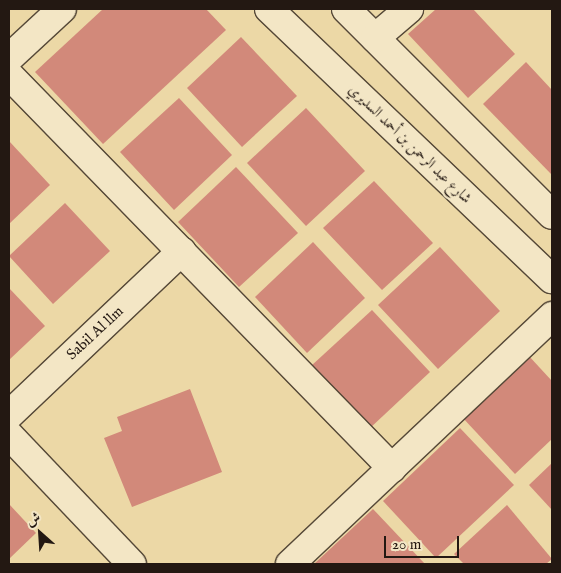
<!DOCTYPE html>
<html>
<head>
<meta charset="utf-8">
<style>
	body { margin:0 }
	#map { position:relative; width:561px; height:573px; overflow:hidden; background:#ecd8a6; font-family:"IM FELL English",Amiri,serif }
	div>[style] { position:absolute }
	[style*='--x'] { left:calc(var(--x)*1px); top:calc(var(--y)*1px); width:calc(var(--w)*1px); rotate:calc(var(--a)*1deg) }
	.building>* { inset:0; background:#d2897a }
	.roads { filter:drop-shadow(1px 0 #554837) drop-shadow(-1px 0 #554837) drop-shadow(0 1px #554837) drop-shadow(0 -1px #554837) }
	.minor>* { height:28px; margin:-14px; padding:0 14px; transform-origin:14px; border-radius:14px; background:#f3e6c5 }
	span { translate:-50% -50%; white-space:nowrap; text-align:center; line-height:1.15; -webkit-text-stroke:4.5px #f3e6c5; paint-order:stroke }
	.street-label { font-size:15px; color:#231812 }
	.frame { position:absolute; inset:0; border:10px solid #231812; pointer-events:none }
	.north { position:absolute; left:15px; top:508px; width:50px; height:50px; -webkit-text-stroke:4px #f3e6c5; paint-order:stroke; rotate:334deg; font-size:14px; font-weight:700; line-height:20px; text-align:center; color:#231812 }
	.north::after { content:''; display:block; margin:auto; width:18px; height:22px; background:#231812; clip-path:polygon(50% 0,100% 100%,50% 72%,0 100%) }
	.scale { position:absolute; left:384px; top:536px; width:75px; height:22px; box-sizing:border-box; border:2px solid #231812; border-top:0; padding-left:6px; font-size:15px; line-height:18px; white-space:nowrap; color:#231812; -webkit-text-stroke:4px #f3e6c5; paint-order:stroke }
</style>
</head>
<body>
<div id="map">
	<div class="building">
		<div style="clip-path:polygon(103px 9px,206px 9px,226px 30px,103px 144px,35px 72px)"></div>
		<div style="clip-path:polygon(436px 9px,473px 9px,515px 54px,468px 98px,408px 34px)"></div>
		<div style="clip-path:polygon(241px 37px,297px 96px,242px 147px,187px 88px)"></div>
		<div style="clip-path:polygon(526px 62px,552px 90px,552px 175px,483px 104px)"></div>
		<div style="clip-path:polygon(179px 98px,232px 155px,174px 210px,120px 152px)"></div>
		<div style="clip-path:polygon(306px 108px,365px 171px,306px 226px,247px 163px)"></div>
		<div style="clip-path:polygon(9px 141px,50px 185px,9px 224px)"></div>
		<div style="clip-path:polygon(236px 167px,298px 233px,239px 287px,178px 222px)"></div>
		<div style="clip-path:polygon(374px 181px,433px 243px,382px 290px,323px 228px)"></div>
		<div style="clip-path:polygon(65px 203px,110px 251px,53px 304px,9px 256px)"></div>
		<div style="clip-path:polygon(313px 242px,365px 298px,307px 353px,255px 297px)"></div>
		<div style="clip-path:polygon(440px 247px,500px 311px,438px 369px,378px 305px)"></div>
		<div style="clip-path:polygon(9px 288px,45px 326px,9px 360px)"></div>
		<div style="clip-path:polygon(372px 310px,430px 372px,369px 429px,311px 366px)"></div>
		<div style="clip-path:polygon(528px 355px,552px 381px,552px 439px,515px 474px,462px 417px)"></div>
		<div style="clip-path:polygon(190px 389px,222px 472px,132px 507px,104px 438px,122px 431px,117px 417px)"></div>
		<div style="clip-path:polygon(460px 428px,514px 485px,436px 558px,383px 501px)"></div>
		<div style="clip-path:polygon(552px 463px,552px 510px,529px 485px)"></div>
		<div style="clip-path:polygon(9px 504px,36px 533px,9px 559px)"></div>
		<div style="clip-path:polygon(507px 505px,552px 559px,546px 564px,464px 564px,454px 554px)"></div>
		<div style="clip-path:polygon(373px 509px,425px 564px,314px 564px)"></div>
	</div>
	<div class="roads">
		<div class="minor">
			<div style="--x:269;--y:9;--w:391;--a:43.7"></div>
			<div style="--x:346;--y:9;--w:291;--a:45"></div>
			<div style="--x:375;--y:38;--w:45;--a:-40.5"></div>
			<div style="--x:9;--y:58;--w:72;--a:-42.8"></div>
			<div style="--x:9;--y:75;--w:549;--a:45.74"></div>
			<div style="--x:9;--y:415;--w:238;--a:-43.5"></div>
			<div style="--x:9;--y:435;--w:178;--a:46.4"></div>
			<div style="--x:290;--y:564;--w:361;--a:-43.4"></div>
		</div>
	</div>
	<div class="street-label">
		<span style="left:410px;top:144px;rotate:44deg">شارع عبد الرحمن بن أحمد السديري</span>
		<span style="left:95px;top:333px;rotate:-43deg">Sabil Al llm</span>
	</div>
	<div class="frame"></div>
	<div class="north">ش</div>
	<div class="scale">20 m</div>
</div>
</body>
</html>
